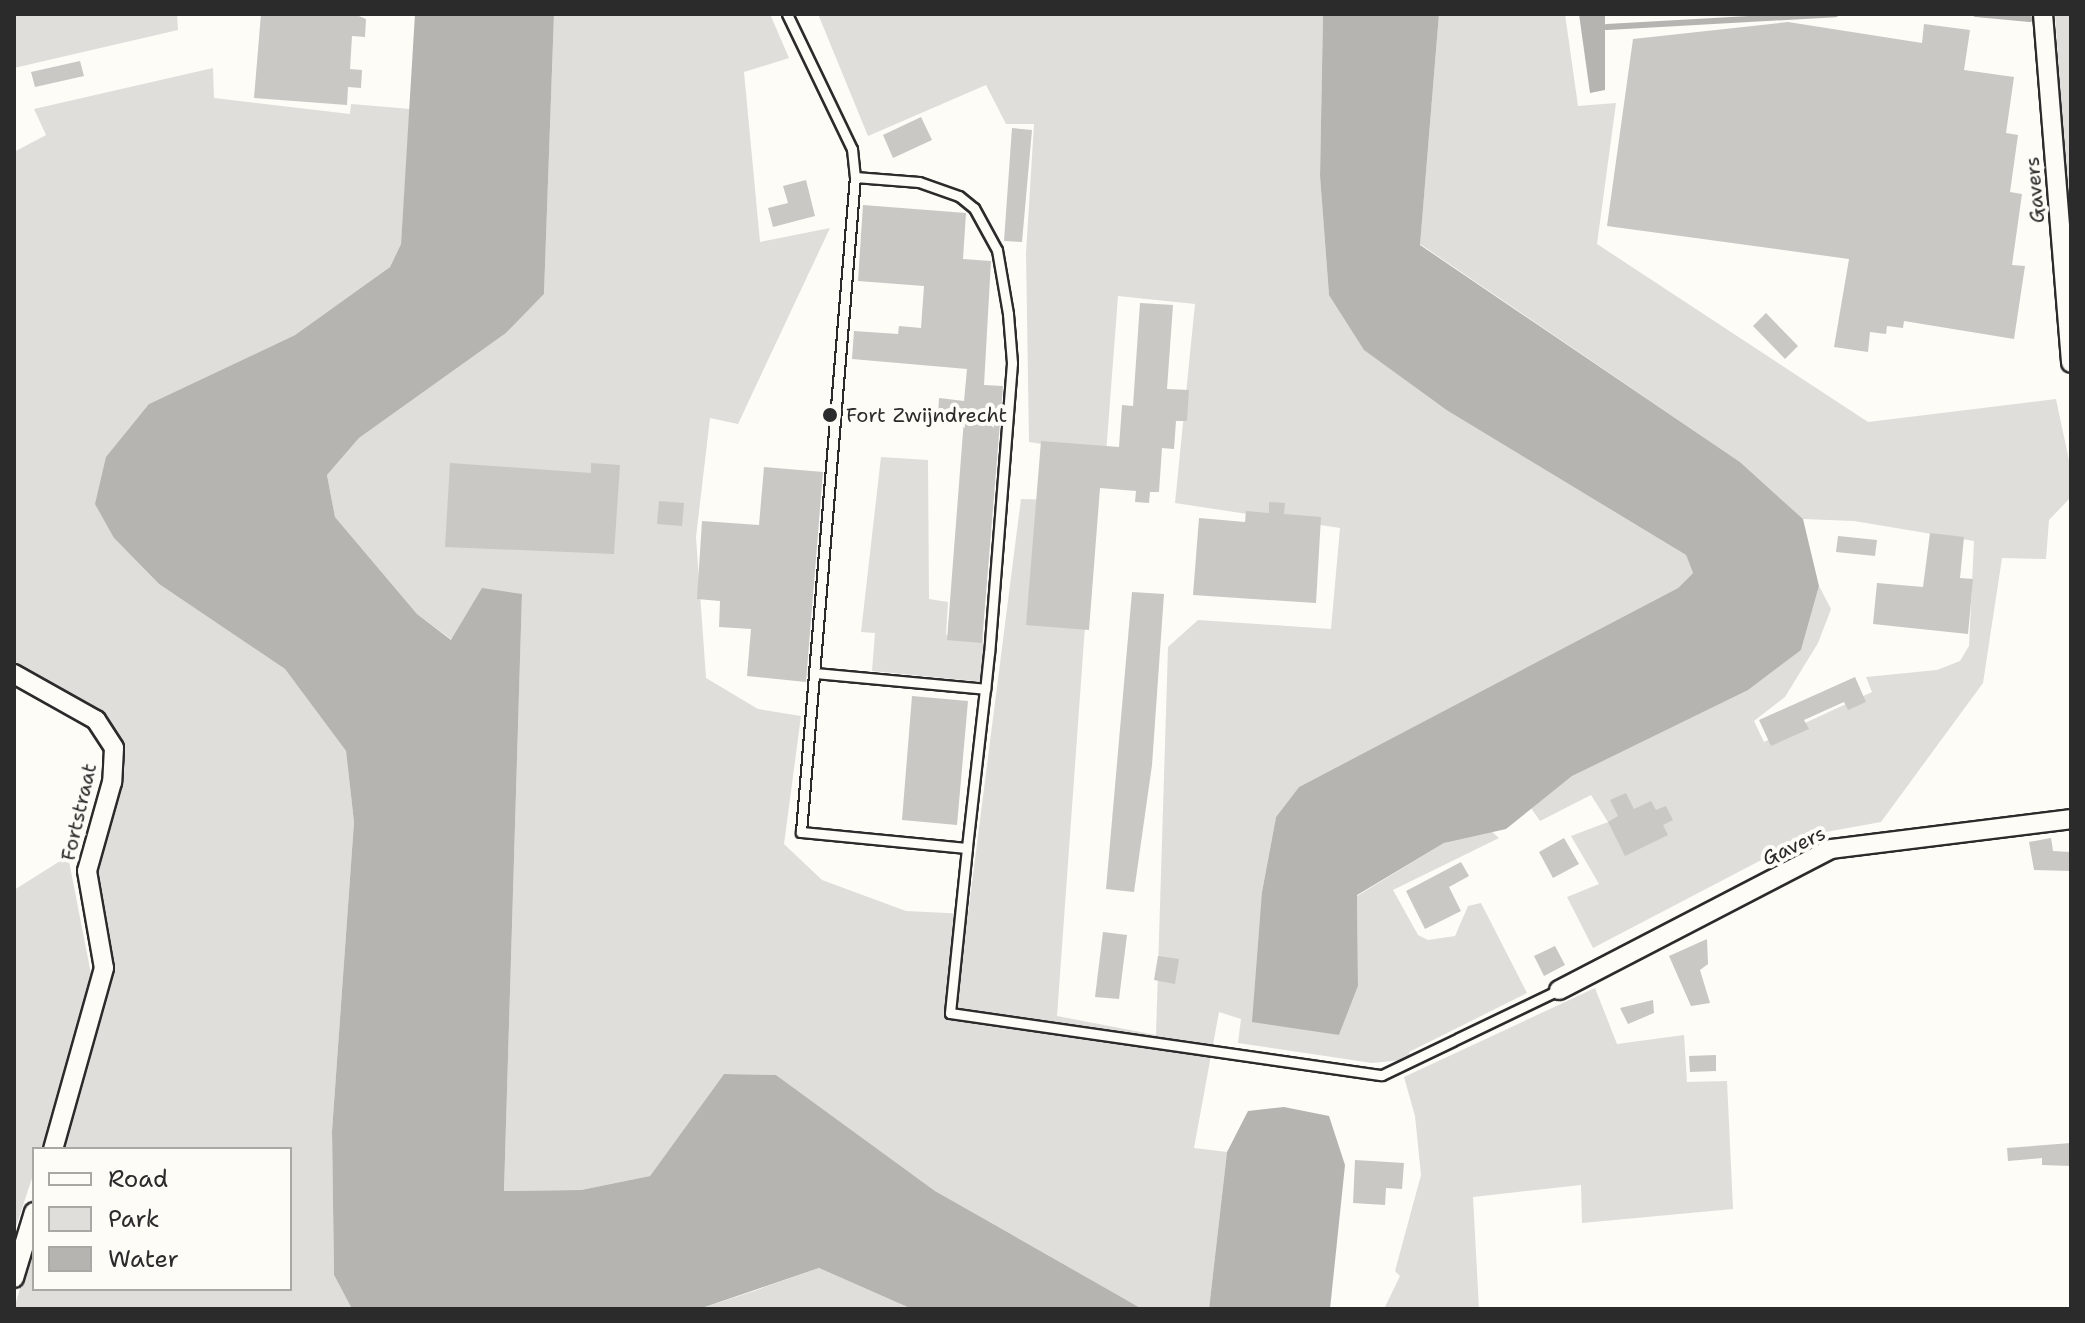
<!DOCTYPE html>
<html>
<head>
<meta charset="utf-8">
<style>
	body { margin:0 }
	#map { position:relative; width:2085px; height:1323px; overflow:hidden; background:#fdfcf7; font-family:"Shantell Sans",sans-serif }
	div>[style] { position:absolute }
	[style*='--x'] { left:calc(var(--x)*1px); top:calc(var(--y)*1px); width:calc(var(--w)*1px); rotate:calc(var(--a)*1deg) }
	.green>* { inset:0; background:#dfdeda }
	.water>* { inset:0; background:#b5b4b1 }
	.stream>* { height:6px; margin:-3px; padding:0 3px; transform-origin:3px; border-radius:3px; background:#b5b4b1 }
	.building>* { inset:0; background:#c9c8c4 }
	.roads { filter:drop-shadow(2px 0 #2b2b2b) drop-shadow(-2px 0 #2b2b2b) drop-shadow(0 2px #2b2b2b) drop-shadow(0 -2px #2b2b2b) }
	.service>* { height:9px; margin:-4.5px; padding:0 4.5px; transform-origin:4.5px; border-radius:4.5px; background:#fdfcf7 }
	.minor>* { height:18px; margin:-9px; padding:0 9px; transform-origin:9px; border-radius:9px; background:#fdfcf7 }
	.dots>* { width:22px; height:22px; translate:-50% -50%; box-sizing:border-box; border:4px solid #fdfcf7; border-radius:50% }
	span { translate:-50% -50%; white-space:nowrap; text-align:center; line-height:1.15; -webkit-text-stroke:8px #fdfcf7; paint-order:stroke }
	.street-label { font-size:20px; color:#2b2b2b }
	.poi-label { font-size:20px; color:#2b2b2b }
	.left { translate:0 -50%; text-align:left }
	.frame { position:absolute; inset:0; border:16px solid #2b2b2b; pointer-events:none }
	.legend { position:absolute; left:32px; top:1147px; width:260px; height:144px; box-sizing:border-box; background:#fdfcf7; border:2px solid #a9a8a5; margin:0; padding:10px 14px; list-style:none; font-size:24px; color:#2b2b2b }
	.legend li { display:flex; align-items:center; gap:16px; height:40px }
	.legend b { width:40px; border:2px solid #a9a8a5 }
</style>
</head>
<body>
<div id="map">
	<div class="green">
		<div style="clip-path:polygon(14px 14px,177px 14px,178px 30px,14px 68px)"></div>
		<div style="clip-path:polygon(554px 14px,770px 14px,789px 58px,744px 72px,760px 242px,830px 228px,738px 424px,710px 418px,696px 537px,706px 678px,758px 709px,801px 716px,784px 844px,822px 880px,906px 911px,968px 914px,1021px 499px,1094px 501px,1057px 1016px,1156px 1035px,1168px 647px,1198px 620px,1331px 629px,1340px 528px,1175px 503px,1195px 304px,1118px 296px,1106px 454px,1029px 442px,1026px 253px,1034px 124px,1006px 124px,986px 85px,868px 136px,818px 14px,1323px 14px,1320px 176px,1329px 295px,1448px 411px,1686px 555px,1693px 573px,1678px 588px,1299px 787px,1276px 817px,1262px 892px,1304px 1028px,1339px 1035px,1358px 986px,1357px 896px,1444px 843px,1491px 831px,1499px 838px,1393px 890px,1418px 935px,1428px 940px,1455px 936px,1468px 906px,1481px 903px,1527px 993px,1409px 1052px,1412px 1059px,1372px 1063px,1238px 1043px,1241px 1019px,1219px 1012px,1194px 1148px,1227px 1152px,1209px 1309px,1142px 1309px,1087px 1280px,935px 1191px,776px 1075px,724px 1074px,650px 1176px,581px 1190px,504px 1191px,522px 594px,452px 640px,417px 614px,335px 517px,327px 475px,359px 438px,506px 333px,544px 294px)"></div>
		<div style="clip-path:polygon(1439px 14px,1565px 14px,1578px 106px,1616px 103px,1597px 244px,1868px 422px,2056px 399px,2071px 470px,2071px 497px,2049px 520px,2046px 559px,2002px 558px,1983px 683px,1881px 822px,1809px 835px,1593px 948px,1567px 897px,1599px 884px,1571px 836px,1608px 822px,1591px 795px,1540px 821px,1531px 808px,1572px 776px,1801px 650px,1819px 586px,1831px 609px,1818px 643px,1785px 697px,1754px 721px,1764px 742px,1872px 692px,1866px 677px,1937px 670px,1960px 661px,1969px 646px,1974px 541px,1854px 521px,1803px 519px,1740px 462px,1420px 244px)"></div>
		<div style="clip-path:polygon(2055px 14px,2071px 14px,2071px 239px)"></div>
		<div style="clip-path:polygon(213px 68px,214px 98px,350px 114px,351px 104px,410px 109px,401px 244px,390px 267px,295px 335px,149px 404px,114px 538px,159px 584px,285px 669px,346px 751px,354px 822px,332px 1131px,334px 1275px,352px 1309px,14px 1309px,34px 1241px,34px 1289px,290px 1289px,290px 1149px,62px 1149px,112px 981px,113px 961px,94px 866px,123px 774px,122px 753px,94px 708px,14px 662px,14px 152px,46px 135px,34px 109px)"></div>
		<div style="clip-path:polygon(881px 457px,928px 460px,929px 599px,948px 602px,946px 635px,983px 638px,983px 682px,872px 671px,875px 633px,861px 632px)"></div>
		<div style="clip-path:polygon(68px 856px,91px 974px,54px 1111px,41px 1149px,34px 1149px,34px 1172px,14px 1233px,14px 890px)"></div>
		<div style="clip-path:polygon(1595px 988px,1617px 1044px,1684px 1035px,1687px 1082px,1727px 1081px,1733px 1209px,1582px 1223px,1581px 1185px,1473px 1197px,1479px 1309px,1384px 1309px,1400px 1276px,1395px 1271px,1421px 1175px,1415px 1116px,1404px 1077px)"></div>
		<div style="clip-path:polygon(819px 1268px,912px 1309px,699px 1309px,751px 1292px)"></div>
	</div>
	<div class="water">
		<div style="clip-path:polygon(415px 14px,554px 14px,544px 294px,506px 333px,359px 438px,327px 475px,335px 517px,417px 614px,451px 640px,482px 588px,522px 594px,504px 1191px,581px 1190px,650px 1176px,724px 1074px,776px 1075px,935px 1191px,1142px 1309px,912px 1309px,819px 1268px,699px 1309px,352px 1309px,334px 1275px,332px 1131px,354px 822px,346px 751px,285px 669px,159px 584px,114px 538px,95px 504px,106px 457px,149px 404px,295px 335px,390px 267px,401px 244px)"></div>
		<div style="clip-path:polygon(1323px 14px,1439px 14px,1420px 245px,1740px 462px,1803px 519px,1819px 586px,1801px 650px,1748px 690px,1572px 776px,1506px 829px,1444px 843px,1357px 895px,1358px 986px,1339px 1035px,1252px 1022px,1262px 892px,1276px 817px,1299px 787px,1678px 588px,1693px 573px,1686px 555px,1448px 411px,1364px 350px,1329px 295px,1320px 176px)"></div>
		<div style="clip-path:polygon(1579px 14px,1605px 14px,1605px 90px,1590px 93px)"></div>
		<div style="clip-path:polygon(1284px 1107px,1329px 1116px,1345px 1165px,1330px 1309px,1209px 1309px,1227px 1152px,1248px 1111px)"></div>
	</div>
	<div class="stream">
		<div style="--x:1976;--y:14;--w:54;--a:5.3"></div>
		<div style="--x:1607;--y:27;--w:229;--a:-3.2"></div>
	</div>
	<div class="building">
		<div style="clip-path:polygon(261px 14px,354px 14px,366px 19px,365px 37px,352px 36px,350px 69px,362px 70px,361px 88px,348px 87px,347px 105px,254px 98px)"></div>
		<div style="clip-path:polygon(1788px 22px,1922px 43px,1924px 24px,1970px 30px,1964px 70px,2014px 77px,2006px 133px,2018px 135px,2010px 192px,2022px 194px,2012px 265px,2025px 266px,2014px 339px,1904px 321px,1903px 328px,1887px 326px,1886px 334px,1870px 332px,1868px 352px,1834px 347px,1849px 259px,1607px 226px,1633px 39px)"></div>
		<div style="clip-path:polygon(80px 61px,84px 76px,35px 87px,31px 72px)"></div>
		<div style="clip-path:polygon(921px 117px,932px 140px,893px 158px,883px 135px)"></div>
		<div style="clip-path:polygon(1012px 128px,1032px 130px,1022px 242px,1004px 241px)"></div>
		<div style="clip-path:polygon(806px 180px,815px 216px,773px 227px,768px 208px,788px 203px,783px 186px)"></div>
		<div style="clip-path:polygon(863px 205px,966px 213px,963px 259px,991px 261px,984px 385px,1003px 386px,982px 643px,947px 640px,964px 419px,938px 417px,939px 398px,964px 401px,967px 369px,852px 359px,854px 331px,898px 334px,899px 326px,921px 328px,924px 286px,858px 281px)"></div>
		<div style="clip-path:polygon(1140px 303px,1173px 305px,1167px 389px,1189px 390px,1187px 421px,1176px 421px,1174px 449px,1162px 448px,1159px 492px,1150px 492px,1149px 503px,1135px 502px,1136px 491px,1100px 488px,1089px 630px,1026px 625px,1041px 441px,1119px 447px,1122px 405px,1133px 406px)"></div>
		<div style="clip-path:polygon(1766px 313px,1798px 346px,1785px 359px,1753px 326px)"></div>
		<div style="clip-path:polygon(450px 463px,591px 473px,591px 463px,620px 465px,614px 554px,445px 547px)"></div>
		<div style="clip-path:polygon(764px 467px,823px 472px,806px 682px,747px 676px,751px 629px,719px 627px,720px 601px,697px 599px,702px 521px,759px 525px)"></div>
		<div style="clip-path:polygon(659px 501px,684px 503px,682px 526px,657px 524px)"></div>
		<div style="clip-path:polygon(1269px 502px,1285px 503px,1284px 514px,1321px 517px,1316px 603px,1193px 595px,1199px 518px,1245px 522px,1246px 511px,1269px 513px)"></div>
		<div style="clip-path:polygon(1930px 533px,1964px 537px,1960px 578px,1973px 579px,1968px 634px,1873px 624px,1877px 583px,1923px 587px)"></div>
		<div style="clip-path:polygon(1838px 536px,1877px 540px,1875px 556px,1836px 552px)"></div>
		<div style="clip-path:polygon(1132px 592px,1164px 594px,1152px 765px,1134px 892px,1106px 889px)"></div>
		<div style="clip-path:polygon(1855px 677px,1866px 702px,1848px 710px,1844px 702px,1804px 720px,1809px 729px,1771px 746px,1759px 720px)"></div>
		<div style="clip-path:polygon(912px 696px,968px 701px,957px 825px,902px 820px)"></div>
		<div style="clip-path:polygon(1626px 793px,1634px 809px,1651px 801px,1656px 810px,1666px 806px,1673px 820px,1663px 825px,1668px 835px,1625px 856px,1608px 822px,1618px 816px,1610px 800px)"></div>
		<div style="clip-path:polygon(1564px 838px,1579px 864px,1553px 878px,1539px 852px)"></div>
		<div style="clip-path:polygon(2051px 838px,2053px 851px,2071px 852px,2071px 871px,2034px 870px,2029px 842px)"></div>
		<div style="clip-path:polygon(1461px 862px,1469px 876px,1449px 887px,1461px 911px,1425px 929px,1406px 891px)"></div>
		<div style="clip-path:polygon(1103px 932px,1127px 935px,1119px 999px,1095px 997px)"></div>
		<div style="clip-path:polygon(1707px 939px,1708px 964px,1700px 970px,1710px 1003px,1691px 1006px,1669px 956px)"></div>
		<div style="clip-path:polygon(1555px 946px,1565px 965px,1544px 976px,1534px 956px)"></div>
		<div style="clip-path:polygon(1158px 956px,1179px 959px,1175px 984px,1154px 980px)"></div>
		<div style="clip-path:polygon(1653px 1000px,1654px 1013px,1628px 1024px,1620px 1008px)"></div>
		<div style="clip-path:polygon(1716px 1055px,1716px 1071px,1690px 1072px,1689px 1056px)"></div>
		<div style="clip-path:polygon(2071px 1143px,2071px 1166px,2042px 1165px,2042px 1158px,2008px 1161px,2007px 1148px)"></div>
		<div style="clip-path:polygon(1355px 1160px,1404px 1163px,1402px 1189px,1386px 1188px,1385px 1205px,1353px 1203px)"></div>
	</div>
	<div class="roads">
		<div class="service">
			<div style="--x:787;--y:14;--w:150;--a:64.3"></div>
			<div style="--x:852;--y:149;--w:28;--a:84"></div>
			<div style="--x:814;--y:673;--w:172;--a:5.3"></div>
			<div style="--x:967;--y:848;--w:167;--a:-174.5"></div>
			<div style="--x:801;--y:832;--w:657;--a:-85.29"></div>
			<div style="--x:855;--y:177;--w:64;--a:4.5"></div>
			<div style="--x:919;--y:182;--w:42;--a:19.3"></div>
			<div style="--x:959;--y:196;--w:19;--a:39"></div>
			<div style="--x:974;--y:208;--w:48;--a:61.3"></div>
			<div style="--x:997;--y:250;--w:65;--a:80.2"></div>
			<div style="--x:1008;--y:314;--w:49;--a:85.3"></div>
			<div style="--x:1012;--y:363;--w:291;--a:94.5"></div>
			<div style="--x:989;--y:653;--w:36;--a:96"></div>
			<div style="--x:985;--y:689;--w:160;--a:96.5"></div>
			<div style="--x:967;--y:848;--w:166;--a:95.9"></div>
			<div style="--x:950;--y:1013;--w:436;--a:8.2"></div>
			<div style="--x:1382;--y:1075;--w:196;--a:-25.7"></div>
		</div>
		<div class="minor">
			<div style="--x:2043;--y:14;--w:350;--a:85.4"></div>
			<div style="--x:14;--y:674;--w:94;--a:29.3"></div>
			<div style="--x:96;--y:720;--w:33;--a:57"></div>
			<div style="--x:114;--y:748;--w:34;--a:93"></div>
			<div style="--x:112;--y:782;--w:92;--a:105.7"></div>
			<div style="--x:87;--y:871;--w:98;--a:80.1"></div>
			<div style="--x:104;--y:968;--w:188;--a:105.7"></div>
			<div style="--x:1559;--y:990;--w:306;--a:-27.4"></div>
			<div style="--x:1831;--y:849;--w:242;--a:-7.1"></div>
			<div style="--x:14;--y:1278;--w:69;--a:-73.1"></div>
		</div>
	</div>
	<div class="dots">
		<div style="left:830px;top:415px;background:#2b2b2b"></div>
	</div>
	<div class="street-label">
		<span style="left:2035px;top:190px;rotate:-95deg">Gavers</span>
		<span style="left:79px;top:812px;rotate:-77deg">Fortstraat</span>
		<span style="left:1794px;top:846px;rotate:-25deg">Gavers</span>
	</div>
	<div class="poi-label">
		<span class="left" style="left:846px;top:415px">Fort Zwijndrecht</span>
	</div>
	<div class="frame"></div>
	<ul class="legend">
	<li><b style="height:10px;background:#fdfcf7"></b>Road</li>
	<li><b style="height:22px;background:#dfdeda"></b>Park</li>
	<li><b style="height:22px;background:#b5b4b1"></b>Water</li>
	</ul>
</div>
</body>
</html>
